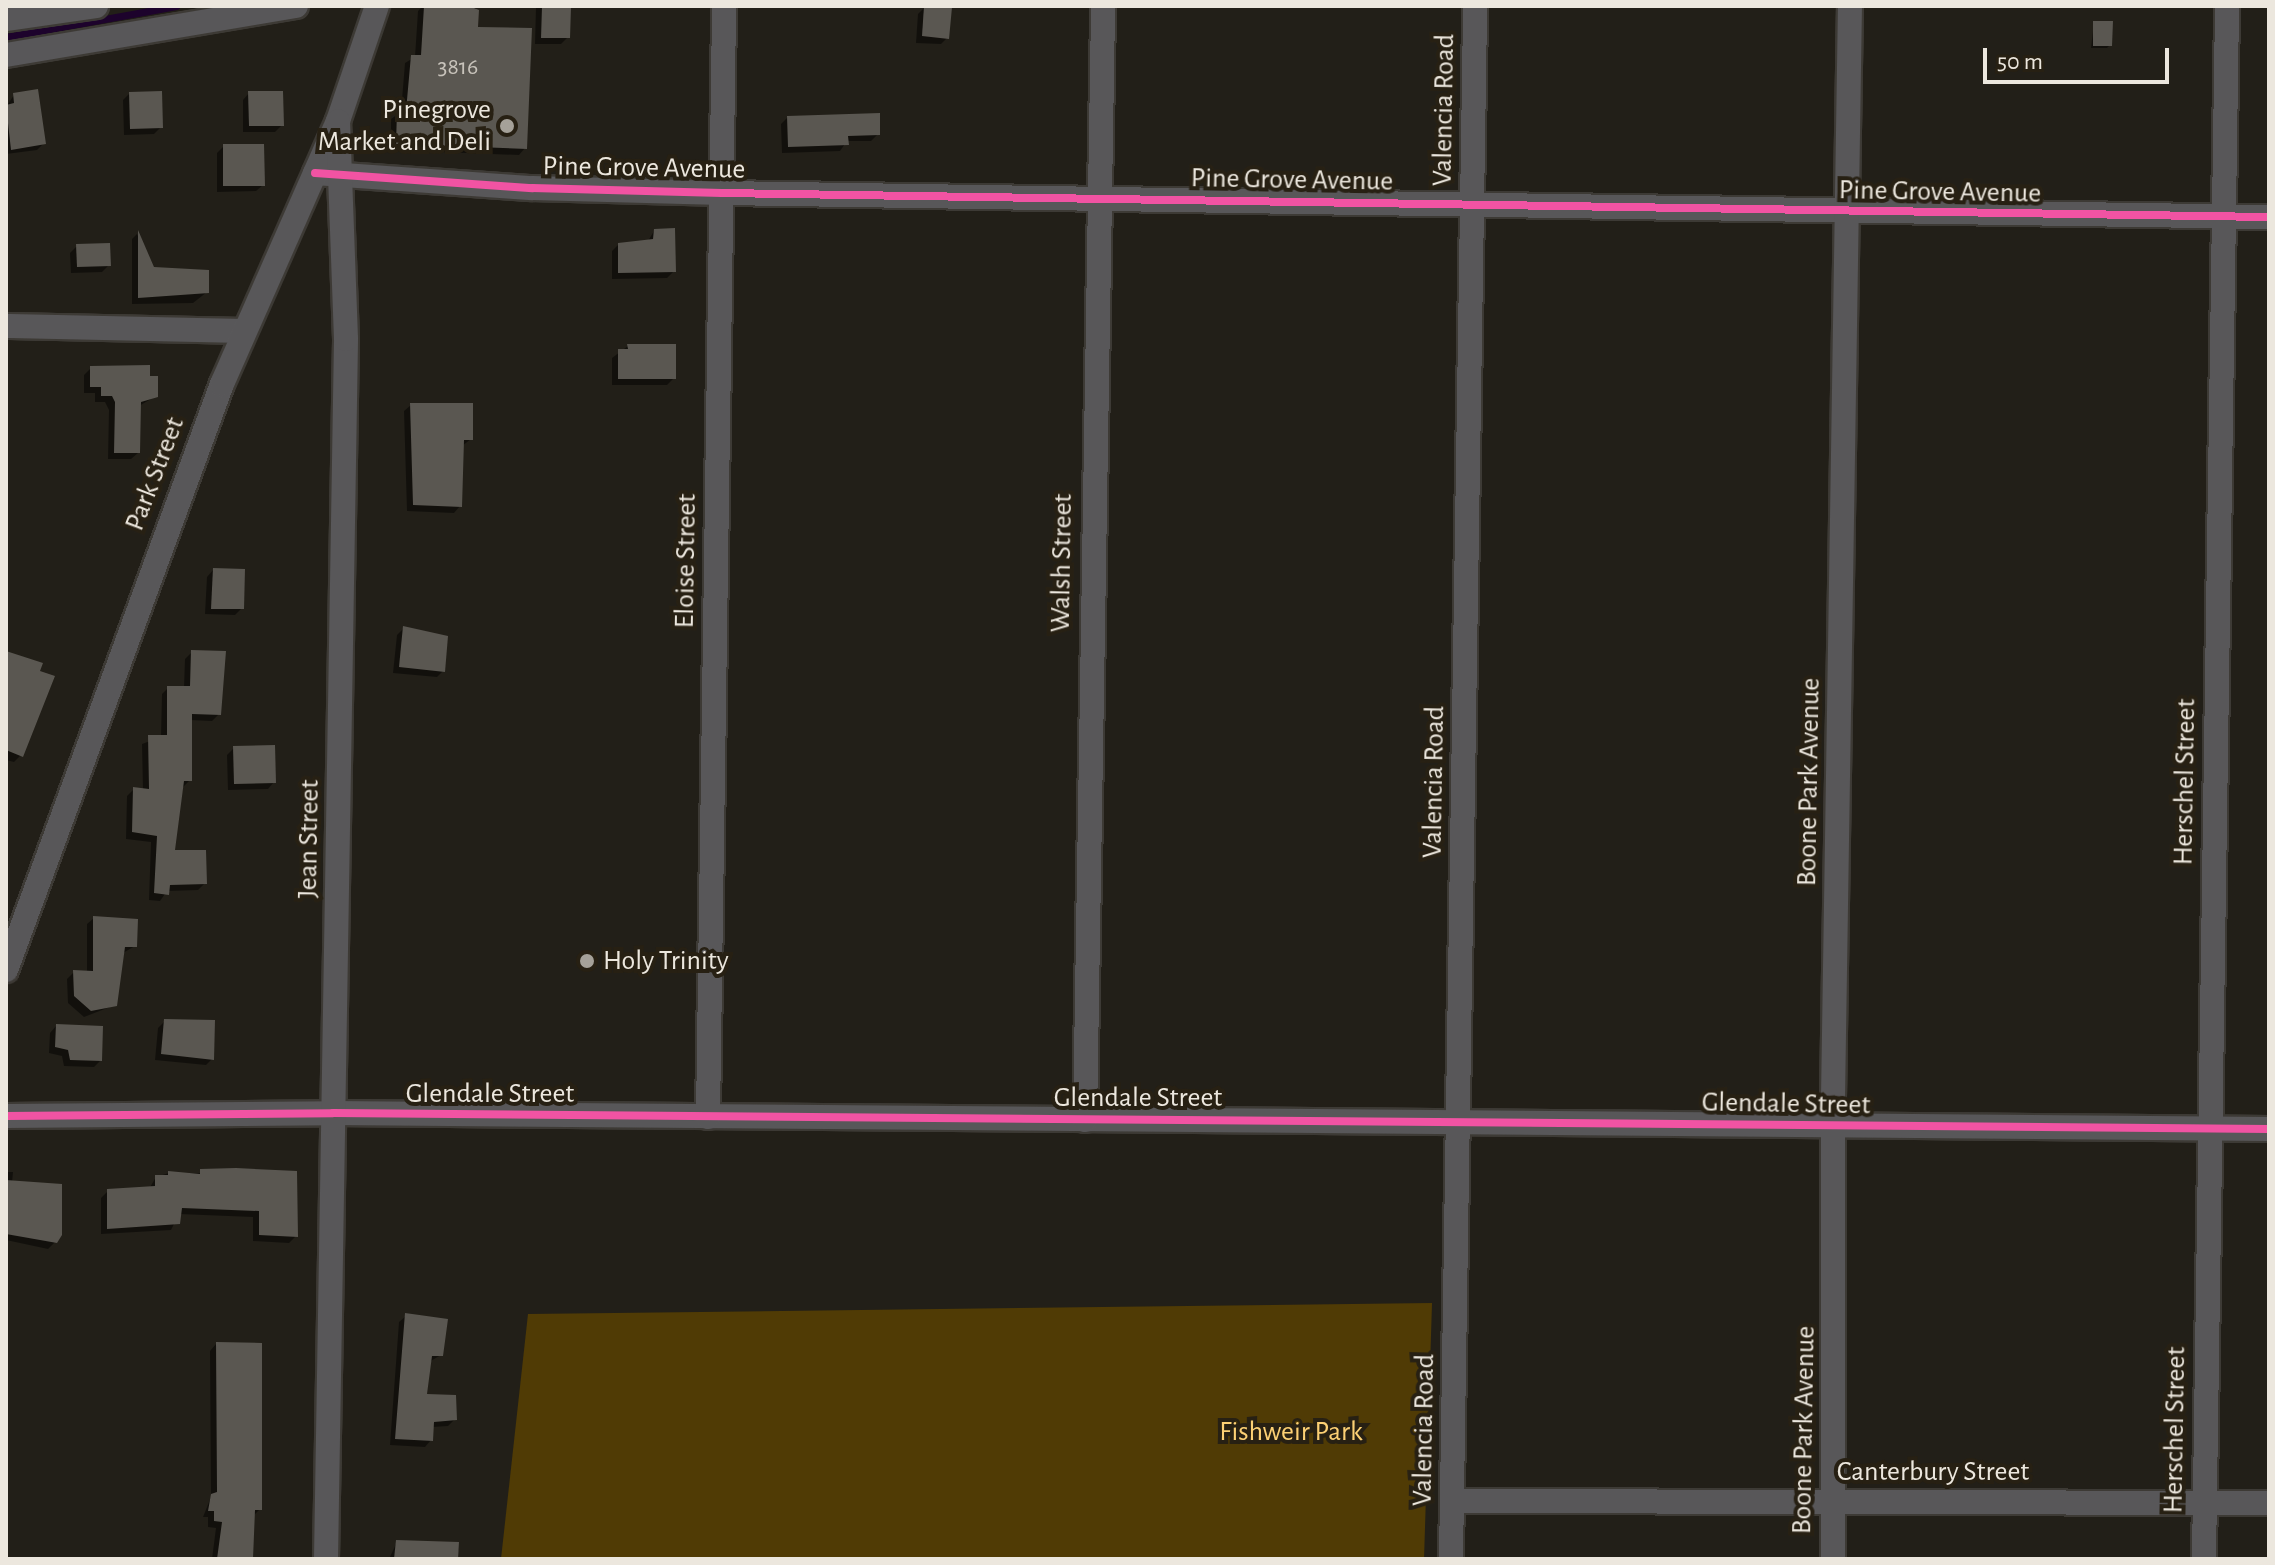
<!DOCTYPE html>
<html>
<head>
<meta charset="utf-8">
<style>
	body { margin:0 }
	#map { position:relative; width:2275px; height:1565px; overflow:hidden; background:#221f18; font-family:"Alegreya Sans",sans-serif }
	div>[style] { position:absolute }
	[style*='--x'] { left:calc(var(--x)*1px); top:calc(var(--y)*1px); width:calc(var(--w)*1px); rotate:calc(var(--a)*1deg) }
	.green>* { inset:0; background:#503b05 }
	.shadow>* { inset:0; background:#0007 }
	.stream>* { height:7px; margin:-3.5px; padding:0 3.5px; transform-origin:3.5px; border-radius:3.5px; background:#1d032c }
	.building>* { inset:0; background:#5a5751 }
	.roads { filter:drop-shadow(2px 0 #3d3a35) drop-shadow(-2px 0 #3d3a35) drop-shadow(0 2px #3d3a35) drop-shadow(0 -2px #3d3a35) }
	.minor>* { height:24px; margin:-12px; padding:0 12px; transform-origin:12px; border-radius:12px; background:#585759 }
	.cycleway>* { height:8px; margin:-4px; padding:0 4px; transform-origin:4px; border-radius:4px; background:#f153a3 }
	.dots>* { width:22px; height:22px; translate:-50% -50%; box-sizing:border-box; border:4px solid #272013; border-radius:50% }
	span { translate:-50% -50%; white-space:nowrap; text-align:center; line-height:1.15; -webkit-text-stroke:8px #272013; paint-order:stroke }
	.number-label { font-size:24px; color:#c8c3bb }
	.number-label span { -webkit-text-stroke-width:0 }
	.poi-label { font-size:28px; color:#ece7de }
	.right { translate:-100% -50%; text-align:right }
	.left { translate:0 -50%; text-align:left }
	.street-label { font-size:28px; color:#ece7de }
	.park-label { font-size:28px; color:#fcd074 }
	.frame { position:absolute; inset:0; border:8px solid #ece7de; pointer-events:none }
	.scale { position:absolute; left:1983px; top:48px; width:186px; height:36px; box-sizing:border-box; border:4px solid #ece7de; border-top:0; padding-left:10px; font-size:24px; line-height:28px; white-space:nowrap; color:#ece7de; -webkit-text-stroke:6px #272013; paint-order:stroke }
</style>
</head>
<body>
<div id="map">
	<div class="green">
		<div style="clip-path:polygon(1432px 1303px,1424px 1559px,501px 1559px,528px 1314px)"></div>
	</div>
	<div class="shadow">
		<div style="clip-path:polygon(423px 6px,476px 6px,476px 29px,530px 30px,525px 148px,519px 155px,391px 150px,391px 119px,401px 112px,405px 63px,415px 57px,418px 11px)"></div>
		<div style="clip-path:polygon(569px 6px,568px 37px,561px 44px,535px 44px,536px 7px)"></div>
		<div style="clip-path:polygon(925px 7px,947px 38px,941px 44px,916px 43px,918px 14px)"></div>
		<div style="clip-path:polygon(2094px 23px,2110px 45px,2107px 48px,2091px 48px)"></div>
		<div style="clip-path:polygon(249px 93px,282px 125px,275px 132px,243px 132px,243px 100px)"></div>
		<div style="clip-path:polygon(129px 94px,161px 127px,154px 134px,124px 135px,123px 100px)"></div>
		<div style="clip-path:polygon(14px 95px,44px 143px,37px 150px,6px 154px,6px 107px)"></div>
		<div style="clip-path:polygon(788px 117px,878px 134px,871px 141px,847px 141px,840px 151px,782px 153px,781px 124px)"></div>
		<div style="clip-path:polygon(224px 146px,263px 185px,256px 191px,217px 192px,217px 153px)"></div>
		<div style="clip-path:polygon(654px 231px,674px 271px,667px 278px,612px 279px,612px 251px,619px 244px,648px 241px)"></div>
		<div style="clip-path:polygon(137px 234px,153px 268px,207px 292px,193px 303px,132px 304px,132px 239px)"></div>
		<div style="clip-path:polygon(77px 246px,109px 265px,102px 272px,71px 273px,70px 253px)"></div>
		<div style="clip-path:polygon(628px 346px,674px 378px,667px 385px,612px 385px,612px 358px)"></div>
		<div style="clip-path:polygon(91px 368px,156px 396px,139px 406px,138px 453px,131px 459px,108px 459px,109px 410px,105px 402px,95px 402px,95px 393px,84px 393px,84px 375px)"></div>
		<div style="clip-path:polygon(411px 405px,471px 439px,462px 446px,460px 506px,454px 513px,407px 511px,404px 411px)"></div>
		<div style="clip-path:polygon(213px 570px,242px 608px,235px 615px,205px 614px,207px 577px)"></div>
		<div style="clip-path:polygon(403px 629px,443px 671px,437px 677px,393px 673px,397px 635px)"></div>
		<div style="clip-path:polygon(192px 652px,219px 714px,212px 721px,190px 720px,190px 780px,183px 787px,172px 852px,205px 883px,198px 890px,167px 891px,160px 901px,149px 900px,151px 842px,126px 839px,127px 796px,134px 789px,143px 790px,142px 744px,161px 737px,162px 694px,168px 688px,184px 688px,185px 659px)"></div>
		<div style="clip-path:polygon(6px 653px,21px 755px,14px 762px,6px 760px)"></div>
		<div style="clip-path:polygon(234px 748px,274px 782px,268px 789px,228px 790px,227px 755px)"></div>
		<div style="clip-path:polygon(94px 918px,135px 946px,123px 953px,115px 1005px,84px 1017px,68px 1003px,67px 979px,74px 972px,87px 973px,87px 924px)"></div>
		<div style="clip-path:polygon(165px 1021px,212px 1059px,206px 1065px,155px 1060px,158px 1028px)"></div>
		<div style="clip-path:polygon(56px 1026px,100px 1061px,94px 1067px,64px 1066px,62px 1056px,49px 1053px,50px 1033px)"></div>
		<div style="clip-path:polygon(6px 1172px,13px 1172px,12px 1183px,55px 1242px,48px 1249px,6px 1240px)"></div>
		<div style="clip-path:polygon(169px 1173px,295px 1173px,296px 1236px,289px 1243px,253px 1241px,253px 1217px,179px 1214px,171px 1230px,101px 1234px,101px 1198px,108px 1191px,149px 1189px,156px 1177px)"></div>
		<div style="clip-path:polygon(406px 1316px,441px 1355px,429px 1362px,425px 1396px,455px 1419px,448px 1426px,432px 1427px,431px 1440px,425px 1447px,390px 1445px,399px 1322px)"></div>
		<div style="clip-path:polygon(216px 1344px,260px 1509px,253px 1516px,251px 1559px,212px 1559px,216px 1528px,208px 1527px,208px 1517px,203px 1517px,211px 1497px,210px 1351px)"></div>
		<div style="clip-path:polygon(397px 1542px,437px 1559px,389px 1559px)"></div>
	</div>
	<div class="stream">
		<div style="--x:6;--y:37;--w:173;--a:-10.3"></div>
	</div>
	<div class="building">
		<div style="clip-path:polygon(424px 6px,469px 6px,479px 10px,478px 27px,532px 28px,527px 149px,396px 144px,397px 110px,406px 111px,411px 55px,421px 55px)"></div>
		<div style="clip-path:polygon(542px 6px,571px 6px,570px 38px,541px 38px)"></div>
		<div style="clip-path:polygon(924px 6px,952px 7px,949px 39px,922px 36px)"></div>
		<div style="clip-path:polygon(2093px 21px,2113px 21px,2112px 46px,2093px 46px)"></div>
		<div style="clip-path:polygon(38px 89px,46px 144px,11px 150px,6px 105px,14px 103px,13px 93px)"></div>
		<div style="clip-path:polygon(162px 91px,163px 128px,130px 129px,129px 92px)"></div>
		<div style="clip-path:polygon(248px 91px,283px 91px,284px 126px,249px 126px)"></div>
		<div style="clip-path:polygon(880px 113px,880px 135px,848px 136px,849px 145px,788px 147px,787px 116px)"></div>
		<div style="clip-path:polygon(223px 144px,264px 144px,265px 186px,223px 186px)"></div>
		<div style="clip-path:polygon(675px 228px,676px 272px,618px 273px,618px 243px,653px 239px,654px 229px)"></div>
		<div style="clip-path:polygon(138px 230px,154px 267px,209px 270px,209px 293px,138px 298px)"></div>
		<div style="clip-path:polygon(110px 243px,111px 266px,77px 267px,76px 244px)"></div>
		<div style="clip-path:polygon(627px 344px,676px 344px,676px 379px,618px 379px,618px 349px,628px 349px)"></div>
		<div style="clip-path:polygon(150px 365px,150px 376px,158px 376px,158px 397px,141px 402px,140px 453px,114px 453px,115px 402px,112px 396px,101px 396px,101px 387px,90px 387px,90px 366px)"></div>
		<div style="clip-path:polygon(410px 403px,473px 403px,473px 440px,464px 440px,462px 507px,413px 505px)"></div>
		<div style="clip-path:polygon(213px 568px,245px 569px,244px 609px,211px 609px)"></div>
		<div style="clip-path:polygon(403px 626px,448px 636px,445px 672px,399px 667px)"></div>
		<div style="clip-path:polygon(191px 650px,226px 651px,221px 715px,192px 714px,192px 781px,184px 781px,175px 850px,206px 850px,207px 884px,170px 885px,169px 895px,154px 893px,157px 836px,132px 832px,133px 787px,149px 789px,148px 735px,167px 735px,167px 686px,190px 686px)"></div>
		<div style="clip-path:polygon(6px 651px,43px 663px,40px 671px,55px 676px,23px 757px,6px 750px)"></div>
		<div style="clip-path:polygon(275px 745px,276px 783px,234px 784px,233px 746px)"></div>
		<div style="clip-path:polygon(93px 916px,138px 919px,137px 947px,125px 947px,117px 1006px,91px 1011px,74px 996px,73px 970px,93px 971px)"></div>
		<div style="clip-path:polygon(164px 1019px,215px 1020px,214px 1060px,161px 1054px)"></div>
		<div style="clip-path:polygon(56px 1024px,103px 1026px,102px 1061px,70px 1060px,68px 1050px,55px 1047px)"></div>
		<div style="clip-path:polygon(236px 1168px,297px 1171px,298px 1237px,259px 1235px,259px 1211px,182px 1208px,180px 1224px,107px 1229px,107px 1189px,155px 1186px,155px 1175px,168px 1175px,168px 1171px,200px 1174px,200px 1169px)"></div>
		<div style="clip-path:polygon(6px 1180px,62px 1184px,62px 1235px,57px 1243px,6px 1234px)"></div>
		<div style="clip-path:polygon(405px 1313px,448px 1319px,443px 1356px,432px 1356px,427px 1394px,456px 1395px,457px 1420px,434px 1422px,433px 1441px,395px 1439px)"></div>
		<div style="clip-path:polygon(216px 1342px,262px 1343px,262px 1510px,255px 1510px,253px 1559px,217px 1559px,222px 1522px,214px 1521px,214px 1511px,208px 1511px,211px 1494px,217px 1492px)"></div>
		<div style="clip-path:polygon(396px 1540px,459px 1542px,458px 1559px,394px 1559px)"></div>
	</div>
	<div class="roads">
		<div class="minor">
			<div style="--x:6;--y:19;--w:91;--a:-8.2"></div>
			<div style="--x:6;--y:55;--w:294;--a:-9.6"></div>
			<div style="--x:315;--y:173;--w:218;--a:4"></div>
			<div style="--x:532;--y:188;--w:190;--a:1.5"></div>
			<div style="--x:722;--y:193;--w:1547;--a:0.89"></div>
			<div style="--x:6;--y:326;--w:238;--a:1.2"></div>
			<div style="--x:6;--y:970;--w:625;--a:-69.77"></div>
			<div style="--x:222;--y:384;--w:287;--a:-66.2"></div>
			<div style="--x:338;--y:121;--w:121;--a:-71.3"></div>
			<div style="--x:6;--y:1116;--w:327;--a:-0.5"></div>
			<div style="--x:333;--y:1113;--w:1936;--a:0.47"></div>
			<div style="--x:708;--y:1117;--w:1111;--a:-89.17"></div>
			<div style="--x:1085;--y:1120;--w:1114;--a:-89.07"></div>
			<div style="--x:1452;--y:1501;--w:817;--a:0.14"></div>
			<div style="--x:326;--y:1559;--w:1220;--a:-89.06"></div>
			<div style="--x:346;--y:339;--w:218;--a:-92.1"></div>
			<div style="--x:1451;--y:1559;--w:1553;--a:-89.11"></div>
			<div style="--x:1833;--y:1559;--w:461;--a:-90"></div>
			<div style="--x:1833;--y:1098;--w:1092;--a:-89.11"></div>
			<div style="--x:2204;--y:1559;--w:1553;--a:-89.15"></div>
		</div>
	</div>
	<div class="cycleway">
		<div style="--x:315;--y:173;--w:218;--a:4"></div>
		<div style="--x:532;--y:188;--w:190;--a:1.5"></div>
		<div style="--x:722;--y:193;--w:1547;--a:0.89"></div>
		<div style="--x:6;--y:1116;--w:327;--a:-0.5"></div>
		<div style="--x:333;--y:1113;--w:1936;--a:0.47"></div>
	</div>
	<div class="dots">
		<div style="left:507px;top:126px;background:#a5a199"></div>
		<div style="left:587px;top:961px;background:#a5a199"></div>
	</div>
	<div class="number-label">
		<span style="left:458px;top:68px">3816</span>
	</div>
	<div class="poi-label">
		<span class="right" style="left:491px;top:126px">Pinegrove<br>Market and Deli</span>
		<span class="left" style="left:603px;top:961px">Holy Trinity</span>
	</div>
	<div class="street-label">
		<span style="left:1444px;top:110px;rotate:-89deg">Valencia Road</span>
		<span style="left:644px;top:168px;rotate:1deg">Pine Grove Avenue</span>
		<span style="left:1292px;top:180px;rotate:1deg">Pine Grove Avenue</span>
		<span style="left:1940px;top:192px;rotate:1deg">Pine Grove Avenue</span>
		<span style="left:155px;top:474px;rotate:-69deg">Park Street</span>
		<span style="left:686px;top:561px;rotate:-89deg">Eloise Street</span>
		<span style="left:1062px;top:563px;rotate:-89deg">Walsh Street</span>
		<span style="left:1434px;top:782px;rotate:-89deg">Valencia Road</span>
		<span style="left:1809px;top:782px;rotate:-89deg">Boone Park Avenue</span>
		<span style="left:2185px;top:782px;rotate:-89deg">Herschel Street</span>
		<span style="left:309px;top:839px;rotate:-89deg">Jean Street</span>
		<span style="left:490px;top:1094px">Glendale Street</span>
		<span style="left:1138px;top:1098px">Glendale Street</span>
		<span style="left:1786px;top:1104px;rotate:1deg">Glendale Street</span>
		<span style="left:1424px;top:1430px;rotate:-89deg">Valencia Road</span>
		<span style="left:1804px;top:1430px;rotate:-89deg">Boone Park Avenue</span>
		<span style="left:2175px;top:1430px;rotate:-89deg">Herschel Street</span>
		<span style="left:1933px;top:1472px">Canterbury Street</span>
	</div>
	<div class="park-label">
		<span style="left:1291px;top:1432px">Fishweir Park</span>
	</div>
	<div class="frame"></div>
	<div class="scale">50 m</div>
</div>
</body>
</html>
